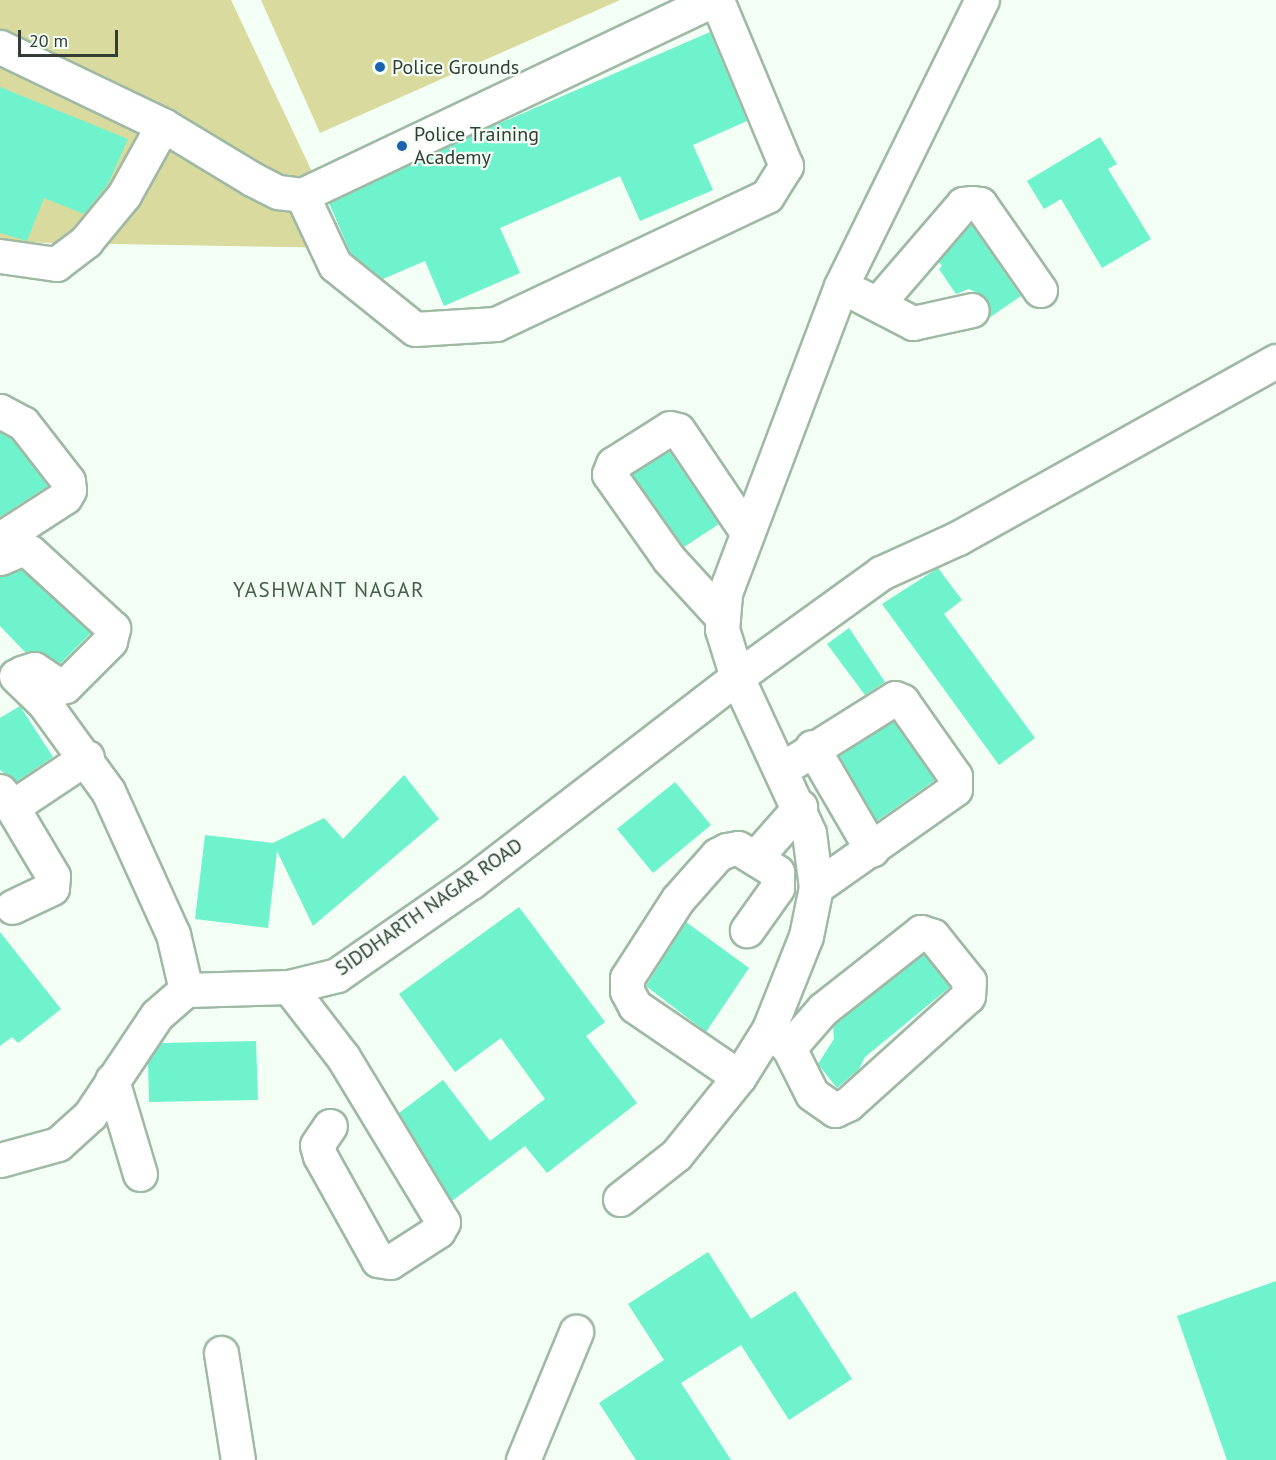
<!DOCTYPE html>
<html>
<head>
<meta charset="utf-8">
<style>
	body { margin:0 }
	#map { position:relative; width:1276px; height:1460px; overflow:hidden; background:#f3fef5; font-family:"PT Sans",sans-serif }
	div>[style] { position:absolute }
	[style*='--x'] { left:calc(var(--x)*1px); top:calc(var(--y)*1px); width:calc(var(--w)*1px); rotate:calc(var(--a)*1deg) }
	.green>* { inset:0; background:#d9db9e }
	.building>* { inset:0; background:#6ef3cd }
	.roads { filter:drop-shadow(2px 0 #a0b9a5) drop-shadow(-2px 0 #a0b9a5) drop-shadow(0 2px #a0b9a5) drop-shadow(0 -2px #a0b9a5) }
	.minor>* { height:33px; margin:-16.5px; padding:0 16.5px; transform-origin:16.5px; border-radius:16.5px; background:#fff }
	.dots>* { width:16px; height:16px; translate:-50% -50%; box-sizing:border-box; border:3px solid #f3fef5; border-radius:50% }
	span { translate:-50% -50%; white-space:nowrap; text-align:center; line-height:1.15; -webkit-text-stroke:4.5px #f3fef5; paint-order:stroke }
	.poi-label { font-size:20px; color:#333d35 }
	.left { translate:0 -50%; text-align:left }
	.street-label { font-size:20px; color:#333d35 }
	.neighbourhood-label { font-size:21px; color:#485e4c; letter-spacing:1.5px }
	.scale { position:absolute; left:18px; top:30px; width:100px; height:27px; box-sizing:border-box; border:3px solid #333d35; border-top:0; padding-left:8px; font-size:18px; line-height:21px; white-space:nowrap; color:#333d35; -webkit-text-stroke:4px #f3fef5; paint-order:stroke }
</style>
</head>
<body>
<div id="map">
	<div class="green">
		<div style="clip-path:polygon(0 0,231px 0,348px 248px,0 242px)"></div>
		<div style="clip-path:polygon(261px 0,620px 0,320px 133px)"></div>
	</div>
	<div class="building">
		<div style="clip-path:polygon(710px 32px,747px 121px,693px 145px,713px 190px,640px 221px,620px 176px,500px 228px,520px 273px,444px 306px,425px 261px,383px 279px,351px 254px,329px 203px,468px 137px)"></div>
		<div style="clip-path:polygon(0 87px,128px 139px,108px 184px,84px 214px,44px 198px,27px 241px,0 233px)"></div>
		<div style="clip-path:polygon(1100px 137px,1117px 164px,1108px 169px,1151px 239px,1102px 268px,1061px 199px,1044px 209px,1027px 181px)"></div>
		<div style="clip-path:polygon(971px 224px,1021px 296px,989px 318px,990px 307px,985px 297px,969px 289px,956px 294px,939px 269px,942px 266px,938px 261px)"></div>
		<div style="clip-path:polygon(0 432px,11px 438px,48px 486px,0 517px)"></div>
		<div style="clip-path:polygon(669px 451px,719px 524px,684px 547px,632px 474px)"></div>
		<div style="clip-path:polygon(938px 568px,962px 600px,944px 614px,1035px 738px,999px 765px,882px 604px)"></div>
		<div style="clip-path:polygon(21px 569px,91px 633px,60px 664px,37px 651px,25px 652px,0 626px,0 576px)"></div>
		<div style="clip-path:polygon(849px 628px,885px 682px,865px 695px,827px 644px)"></div>
		<div style="clip-path:polygon(20px 706px,53px 757px,16px 782px,0 770px,0 718px)"></div>
		<div style="clip-path:polygon(893px 721px,935px 780px,877px 821px,839px 756px)"></div>
		<div style="clip-path:polygon(404px 775px,439px 819px,313px 926px,277px 851px,268px 928px,195px 919px,205px 835px,273px 843px,324px 818px,343px 839px)"></div>
		<div style="clip-path:polygon(675px 782px,711px 825px,653px 873px,617px 829px)"></div>
		<div style="clip-path:polygon(519px 907px,605px 1022px,586px 1036px,637px 1103px,547px 1173px,525px 1146px,452px 1201px,399px 1113px,443px 1080px,490px 1141px,545px 1099px,501px 1038px,455px 1072px,399px 994px)"></div>
		<div style="clip-path:polygon(686px 922px,749px 968px,706px 1032px,646px 986px)"></div>
		<div style="clip-path:polygon(0 932px,61px 1009px,18px 1043px,12px 1037px,0 1046px)"></div>
		<div style="clip-path:polygon(923px 954px,950px 987px,865px 1057px,859px 1069px,837px 1088px,818px 1064px,834px 1039px,833px 1026px)"></div>
		<div style="clip-path:polygon(256px 1041px,258px 1100px,149px 1102px,148px 1062px,161px 1043px)"></div>
		<div style="clip-path:polygon(708px 1252px,751px 1319px,795px 1291px,852px 1379px,789px 1420px,741px 1345px,681px 1383px,731px 1460px,636px 1460px,599px 1403px,664px 1360px,628px 1304px)"></div>
		<div style="clip-path:polygon(1276px 1281px,1276px 1460px,1227px 1460px,1177px 1316px)"></div>
	</div>
	<div class="roads">
		<div class="minor">
			<div style="--x:0;--y:47;--w:181;--a:25.6"></div>
			<div style="--x:163;--y:125;--w:104;--a:31.2"></div>
			<div style="--x:252;--y:179;--w:29;--a:27"></div>
			<div style="--x:278;--y:192;--w:24;--a:7"></div>
			<div style="--x:302;--y:195;--w:455;--a:-25.4"></div>
			<div style="--x:302;--y:195;--w:77;--a:64.8"></div>
			<div style="--x:335;--y:265;--w:102;--a:38.7"></div>
			<div style="--x:415;--y:329;--w:81;--a:-3.5"></div>
			<div style="--x:496;--y:324;--w:300;--a:-25.3"></div>
			<div style="--x:767;--y:196;--w:36;--a:-58"></div>
			<div style="--x:786;--y:166;--w:180;--a:-112.6"></div>
			<div style="--x:0;--y:256;--w:57;--a:8.1"></div>
			<div style="--x:56;--y:264;--w:38;--a:-37"></div>
			<div style="--x:86;--y:241;--w:60;--a:-50.4"></div>
			<div style="--x:124;--y:195;--w:80;--a:-60.9"></div>
			<div style="--x:859;--y:295;--w:61;--a:27.4"></div>
			<div style="--x:913;--y:323;--w:60;--a:-12.4"></div>
			<div style="--x:877;--y:304;--w:132;--a:-49.3"></div>
			<div style="--x:963;--y:204;--w:10;--a:-6"></div>
			<div style="--x:973;--y:203;--w:7;--a:8"></div>
			<div style="--x:980;--y:204;--w:105;--a:55.1"></div>
			<div style="--x:0;--y:411;--w:26;--a:28"></div>
			<div style="--x:23;--y:423;--w:73;--a:52.2"></div>
			<div style="--x:68;--y:481;--w:9;--a:84"></div>
			<div style="--x:69;--y:490;--w:8;--a:120"></div>
			<div style="--x:65;--y:497;--w:77;--a:147.1"></div>
			<div style="--x:0;--y:558;--w:25;--a:-23"></div>
			<div style="--x:23;--y:548;--w:8;--a:30"></div>
			<div style="--x:30;--y:552;--w:113;--a:42.5"></div>
			<div style="--x:113;--y:628;--w:13;--a:103"></div>
			<div style="--x:110;--y:641;--w:64;--a:135"></div>
			<div style="--x:65;--y:686;--w:4;--a:166"></div>
			<div style="--x:61;--y:687;--w:32;--a:-146"></div>
			<div style="--x:34;--y:669;--w:13;--a:162"></div>
			<div style="--x:723;--y:618;--w:80;--a:-132.5"></div>
			<div style="--x:669;--y:559;--w:104;--a:-125.2"></div>
			<div style="--x:609;--y:474;--w:11;--a:-68"></div>
			<div style="--x:613;--y:464;--w:67;--a:-32.3"></div>
			<div style="--x:670;--y:428;--w:8;--a:14"></div>
			<div style="--x:678;--y:430;--w:122;--a:56"></div>
			<div style="--x:16;--y:676;--w:39;--a:44"></div>
			<div style="--x:44;--y:703;--w:109;--a:54"></div>
			<div style="--x:108;--y:791;--w:157;--a:65.6"></div>
			<div style="--x:173;--y:934;--w:57;--a:76.9"></div>
			<div style="--x:812;--y:747;--w:119;--a:59.8"></div>
			<div style="--x:782;--y:769;--w:133;--a:-32.1"></div>
			<div style="--x:895;--y:698;--w:8;--a:23"></div>
			<div style="--x:902;--y:701;--w:92;--a:54.8"></div>
			<div style="--x:955;--y:776;--w:13;--a:90"></div>
			<div style="--x:955;--y:789;--w:170;--a:144.8"></div>
			<div style="--x:0;--y:791;--w:20;--a:53"></div>
			<div style="--x:12;--y:807;--w:90;--a:-33.7"></div>
			<div style="--x:12;--y:807;--w:80;--a:59.3"></div>
			<div style="--x:53;--y:876;--w:12;--a:95"></div>
			<div style="--x:52;--y:888;--w:44;--a:154.6"></div>
			<div style="--x:756;--y:857;--w:67;--a:-48.7"></div>
			<div style="--x:289;--y:987;--w:88;--a:52.4"></div>
			<div style="--x:343;--y:1057;--w:193;--a:58.8"></div>
			<div style="--x:443;--y:1222;--w:10;--a:119"></div>
			<div style="--x:438;--y:1231;--w:57;--a:147.1"></div>
			<div style="--x:390;--y:1262;--w:12;--a:-171"></div>
			<div style="--x:378;--y:1260;--w:119;--a:-119.1"></div>
			<div style="--x:320;--y:1156;--w:11;--a:-105"></div>
			<div style="--x:317;--y:1145;--w:23;--a:-56"></div>
			<div style="--x:769;--y:1029;--w:28;--a:44"></div>
			<div style="--x:789;--y:1048;--w:51;--a:63.4"></div>
			<div style="--x:812;--y:1094;--w:28;--a:35"></div>
			<div style="--x:835;--y:1110;--w:14;--a:-25"></div>
			<div style="--x:848;--y:1104;--w:161;--a:-42"></div>
			<div style="--x:968;--y:996;--w:15;--a:-86"></div>
			<div style="--x:969;--y:981;--w:58;--a:-128.7"></div>
			<div style="--x:933;--y:936;--w:13;--a:-162"></div>
			<div style="--x:921;--y:932;--w:125;--a:141.8"></div>
			<div style="--x:823;--y:1009;--w:52;--a:131.1"></div>
			<div style="--x:739;--y:1077;--w:126;--a:-145.7"></div>
			<div style="--x:635;--y:1006;--w:17;--a:-118"></div>
			<div style="--x:627;--y:991;--w:13;--a:-90"></div>
			<div style="--x:627;--y:978;--w:94;--a:-57.2"></div>
			<div style="--x:678;--y:899;--w:59;--a:-48.4"></div>
			<div style="--x:717;--y:855;--w:11;--a:-27"></div>
			<div style="--x:727;--y:850;--w:11;--a:-10"></div>
			<div style="--x:738;--y:848;--w:46;--a:31.6"></div>
			<div style="--x:777;--y:872;--w:16;--a:90"></div>
			<div style="--x:777;--y:888;--w:52;--a:125.5"></div>
			<div style="--x:112;--y:1080;--w:98;--a:73.4"></div>
			<div style="--x:0;--y:1160;--w:60;--a:-15.4"></div>
			<div style="--x:58;--y:1144;--w:43;--a:-42.2"></div>
			<div style="--x:90;--y:1115;--w:120;--a:-56.2"></div>
			<div style="--x:157;--y:1015;--w:38;--a:-41"></div>
			<div style="--x:186;--y:990;--w:103;--a:-1.7"></div>
			<div style="--x:289;--y:987;--w:49;--a:-14"></div>
			<div style="--x:337;--y:975;--w:163;--a:-34.8"></div>
			<div style="--x:471;--y:882;--w:336;--a:-37.6"></div>
			<div style="--x:737;--y:677;--w:178;--a:-35.8"></div>
			<div style="--x:881;--y:573;--w:85;--a:-24.4"></div>
			<div style="--x:958;--y:538;--w:364;--a:-29.1"></div>
			<div style="--x:620;--y:1199;--w:71;--a:-38.2"></div>
			<div style="--x:676;--y:1155;--w:100;--a:-51.1"></div>
			<div style="--x:739;--y:1077;--w:57;--a:-58"></div>
			<div style="--x:769;--y:1029;--w:100;--a:-68.3"></div>
			<div style="--x:806;--y:936;--w:50;--a:-78.5"></div>
			<div style="--x:816;--y:887;--w:54;--a:-97.4"></div>
			<div style="--x:809;--y:833;--w:172;--a:-114.8"></div>
			<div style="--x:737;--y:677;--w:50;--a:-107.4"></div>
			<div style="--x:722;--y:629;--w:36;--a:-85"></div>
			<div style="--x:725;--y:593;--w:328;--a:-69.3"></div>
			<div style="--x:841;--y:286;--w:319;--a:-63.8"></div>
			<div style="--x:221;--y:1353;--w:108;--a:81"></div>
			<div style="--x:523;--y:1460;--w:139;--a:-67.5"></div>
		</div>
	</div>
	<div class="dots">
		<div style="left:380px;top:67px;background:#1d61b1"></div>
		<div style="left:402px;top:146px;background:#1d61b1"></div>
	</div>
	<div class="poi-label">
		<span class="left" style="left:392px;top:67px">Police Grounds</span>
		<span class="left" style="left:414px;top:146px">Police Training<br>Academy</span>
	</div>
	<div class="street-label">
		<span style="left:429px;top:907px;rotate:-35deg">SIDDHARTH NAGAR ROAD</span>
	</div>
	<div class="neighbourhood-label">
		<span style="left:329px;top:590px">YASHWANT NAGAR</span>
	</div>
	<div class="scale">20 m</div>
</div>
</body>
</html>
